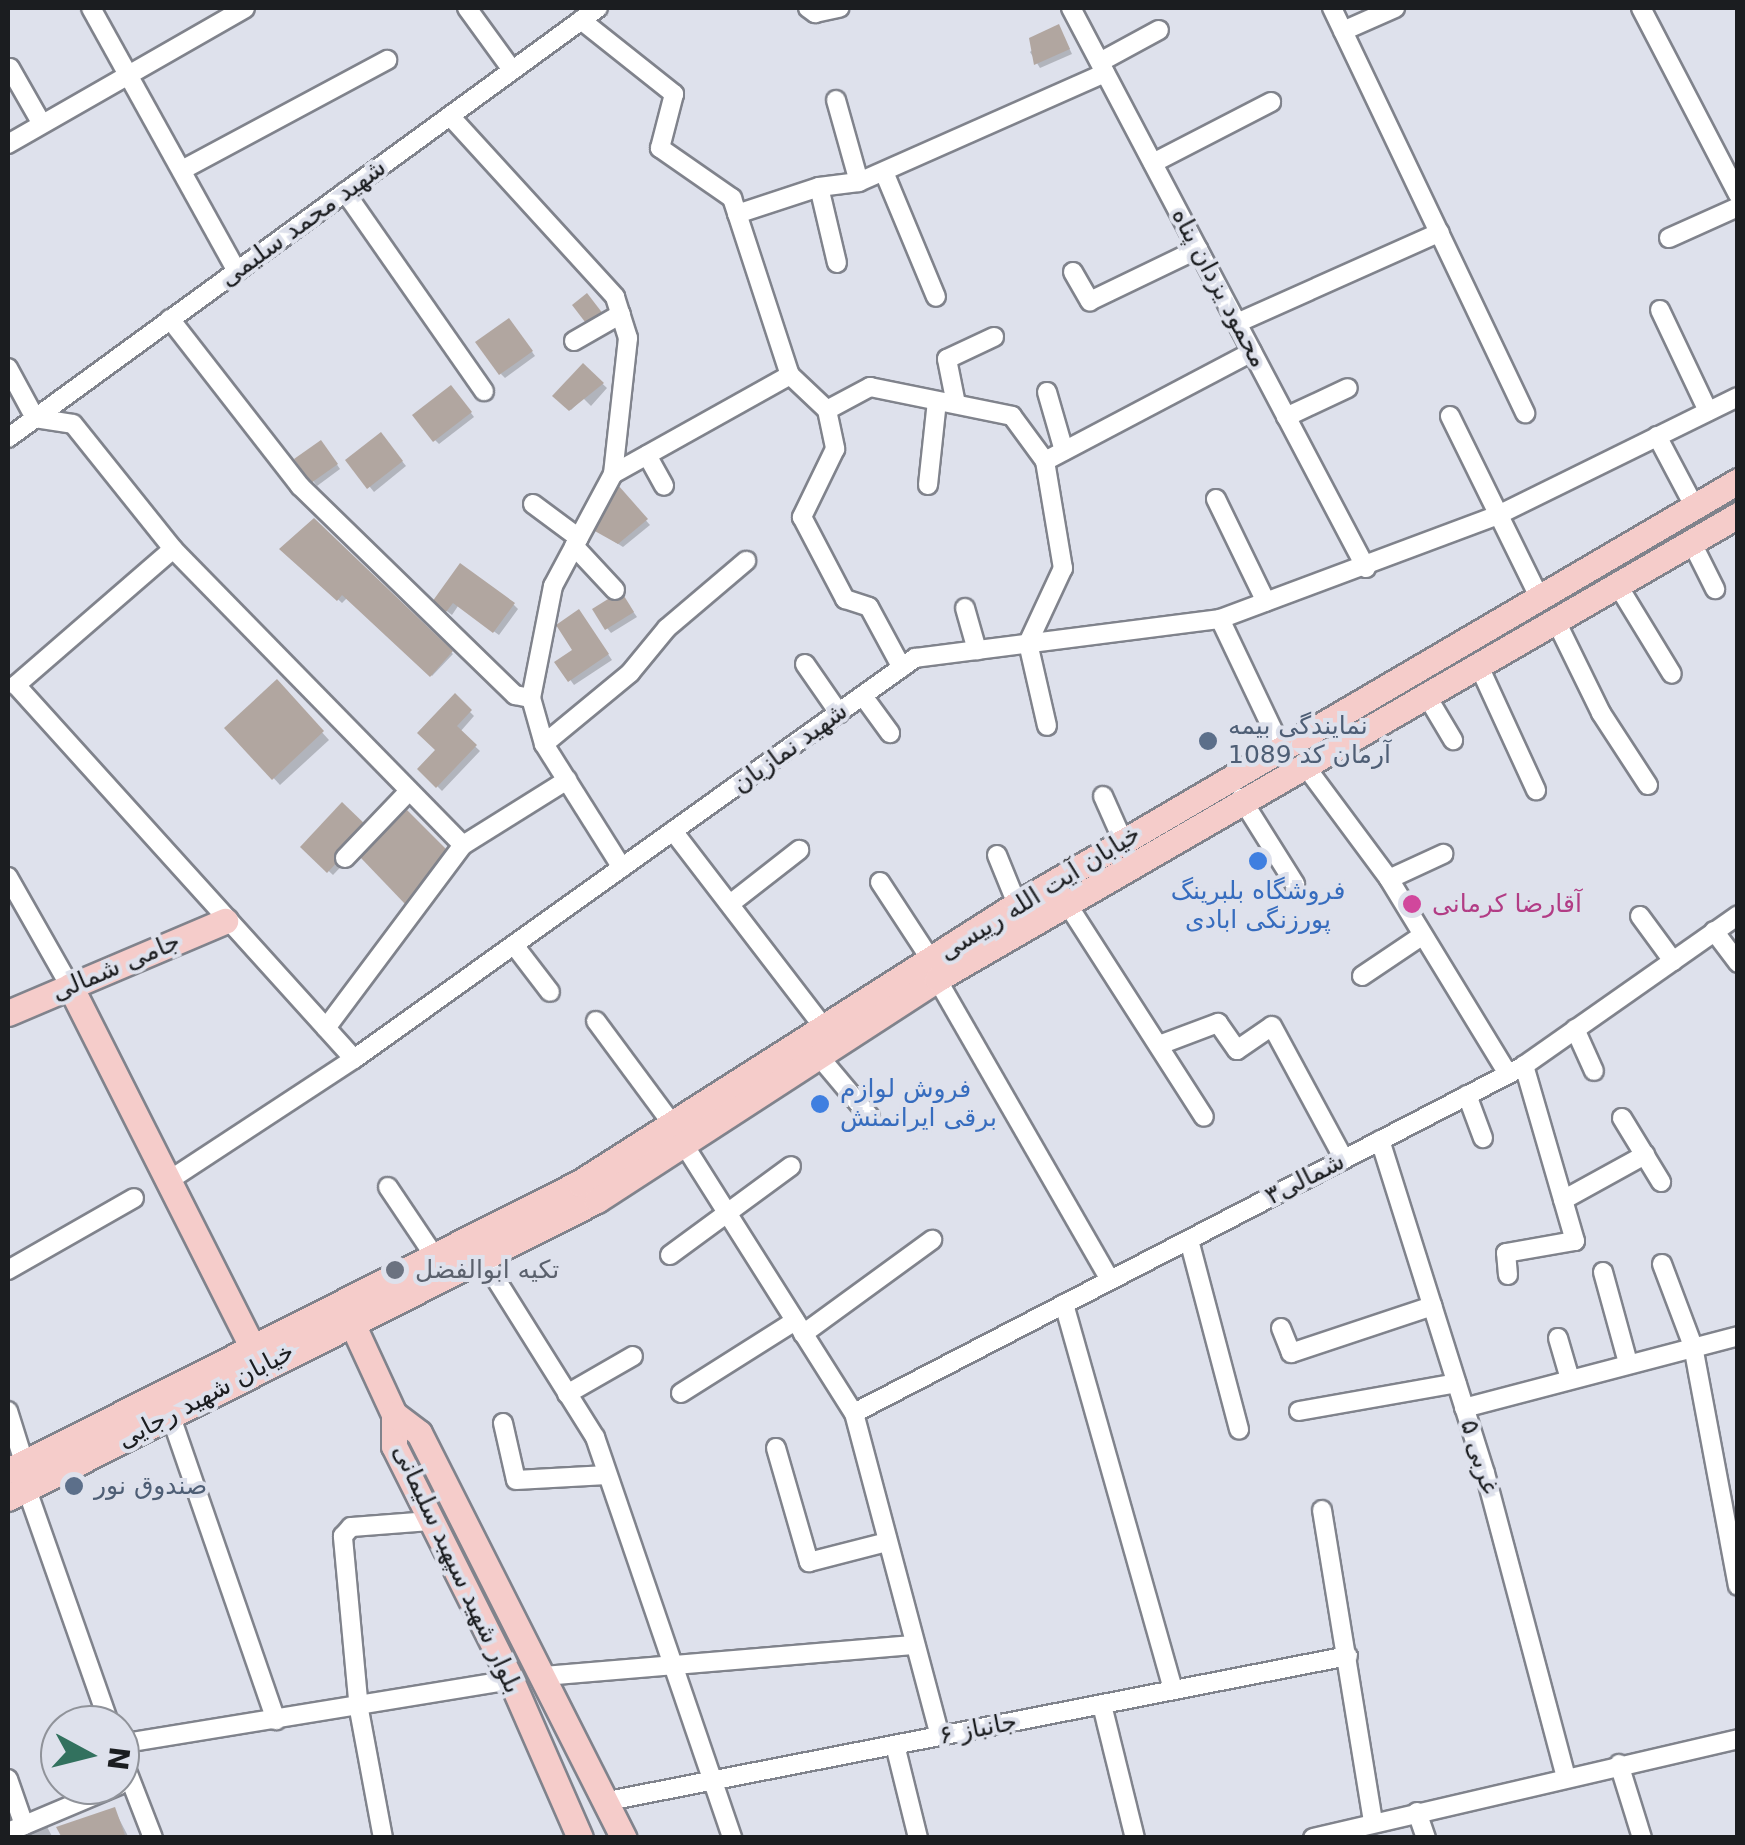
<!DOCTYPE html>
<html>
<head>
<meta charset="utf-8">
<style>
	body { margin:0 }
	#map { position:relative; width:1745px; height:1845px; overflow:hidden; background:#dee1ec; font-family:"DejaVu Sans",Cairo,sans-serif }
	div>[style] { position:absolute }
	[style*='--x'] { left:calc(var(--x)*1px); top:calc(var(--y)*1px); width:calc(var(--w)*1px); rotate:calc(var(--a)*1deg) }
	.shadow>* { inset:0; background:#0003 }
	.building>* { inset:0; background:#b1a6a0 }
	.roads { filter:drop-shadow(2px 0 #80838c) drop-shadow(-2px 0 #80838c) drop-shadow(0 2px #80838c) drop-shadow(0 -2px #80838c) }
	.street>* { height:18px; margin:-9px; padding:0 9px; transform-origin:9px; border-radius:9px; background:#fff }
	.secondary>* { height:25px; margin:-12.5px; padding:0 12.5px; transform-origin:12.5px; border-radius:12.5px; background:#f5ccca }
	.dots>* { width:28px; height:28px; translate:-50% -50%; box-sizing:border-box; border:5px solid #dee1ec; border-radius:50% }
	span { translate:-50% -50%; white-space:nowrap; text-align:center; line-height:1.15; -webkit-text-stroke:8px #dee1ec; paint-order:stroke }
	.street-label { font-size:25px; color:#1b1d20 }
	.service-label { font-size:25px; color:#4e5e75 }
	.left { translate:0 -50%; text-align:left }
	.shop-label { font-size:25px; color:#366cbe }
	.hotel-label { font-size:25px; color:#b23c85 }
	.worship-label { font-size:25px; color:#5b616d }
	.frame { position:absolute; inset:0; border:10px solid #1b1d20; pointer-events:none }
	.north { position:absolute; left:40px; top:1705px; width:100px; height:100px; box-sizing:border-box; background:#dee1ec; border:2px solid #90939a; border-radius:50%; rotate:97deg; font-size:28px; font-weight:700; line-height:40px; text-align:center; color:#1b1d20 }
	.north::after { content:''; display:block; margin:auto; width:35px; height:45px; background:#32715e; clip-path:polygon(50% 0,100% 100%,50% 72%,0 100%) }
</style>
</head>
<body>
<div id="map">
	<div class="shadow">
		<div style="clip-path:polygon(1059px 27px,1072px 54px,1040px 68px,1030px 52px)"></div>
		<div style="clip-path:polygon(513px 325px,535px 356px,505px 378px,501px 374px)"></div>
		<div style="clip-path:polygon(583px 366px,607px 388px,591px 406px,583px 398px,571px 410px,556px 396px)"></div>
		<div style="clip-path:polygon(455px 392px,474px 417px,439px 444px,435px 440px)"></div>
		<div style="clip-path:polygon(385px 440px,406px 466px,374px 492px,349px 461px)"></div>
		<div style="clip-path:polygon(325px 447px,340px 469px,317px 486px,297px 460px)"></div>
		<div style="clip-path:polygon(618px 489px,650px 525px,623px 547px,596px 530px)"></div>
		<div style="clip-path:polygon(283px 549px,444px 645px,453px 654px,432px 676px,348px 597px,342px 603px)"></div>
		<div style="clip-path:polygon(621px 594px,637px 617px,611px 633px,607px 628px)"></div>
		<div style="clip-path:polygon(435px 602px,514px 605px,518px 609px,499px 635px,458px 606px,452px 615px)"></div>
		<div style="clip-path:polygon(583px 617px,612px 660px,574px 685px,558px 663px,576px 650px)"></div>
		<div style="clip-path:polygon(277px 683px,329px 740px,280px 785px,228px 728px)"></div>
		<div style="clip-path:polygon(455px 697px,474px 716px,460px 732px,480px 751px,442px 791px,420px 769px,438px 750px)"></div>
		<div style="clip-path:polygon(372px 834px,333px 875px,303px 847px)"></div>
		<div style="clip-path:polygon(114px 1809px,129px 1838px,65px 1838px)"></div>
		<div style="clip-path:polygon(46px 1825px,53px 1838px,16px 1838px)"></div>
	</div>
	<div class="building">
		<div style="clip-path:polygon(1059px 24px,1070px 49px,1034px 65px,1029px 38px)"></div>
		<div style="clip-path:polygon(587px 293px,607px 319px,592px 331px,572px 305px)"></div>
		<div style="clip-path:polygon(509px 318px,533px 351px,499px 375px,475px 342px)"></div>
		<div style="clip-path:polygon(583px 363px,604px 383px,569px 411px,552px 396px)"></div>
		<div style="clip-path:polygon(451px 385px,472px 412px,433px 442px,412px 415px)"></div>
		<div style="clip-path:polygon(381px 432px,403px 461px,367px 489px,345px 460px)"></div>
		<div style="clip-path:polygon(321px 440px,338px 464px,311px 483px,294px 459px)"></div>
		<div style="clip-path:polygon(618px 485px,648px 519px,618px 544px,593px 530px)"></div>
		<div style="clip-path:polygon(314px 518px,453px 651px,430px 677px,342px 595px,337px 601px,279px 549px)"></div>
		<div style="clip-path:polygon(460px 563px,515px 603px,493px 633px,453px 603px,446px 612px,432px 602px)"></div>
		<div style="clip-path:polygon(621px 591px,634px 612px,605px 630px,592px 609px)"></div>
		<div style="clip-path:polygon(579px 609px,609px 654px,568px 682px,554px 662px,572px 650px,556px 625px)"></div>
		<div style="clip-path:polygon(277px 679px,324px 731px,272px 780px,224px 728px)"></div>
		<div style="clip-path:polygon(455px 693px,472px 710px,457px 726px,477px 745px,436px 788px,417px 769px,435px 750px,417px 733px)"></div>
		<div style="clip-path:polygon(342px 802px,369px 828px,327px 873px,300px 847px)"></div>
		<div style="clip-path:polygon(407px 810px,450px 853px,406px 905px,360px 857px)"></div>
		<div style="clip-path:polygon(115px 1807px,126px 1838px,62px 1838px,56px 1827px)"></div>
	</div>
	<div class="roads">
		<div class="street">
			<div style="--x:91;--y:8;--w:301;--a:61"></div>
			<div style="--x:467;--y:8;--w:77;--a:54"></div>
			<div style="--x:808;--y:8;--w:9;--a:36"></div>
			<div style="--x:815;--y:13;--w:25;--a:-12"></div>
			<div style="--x:1071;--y:8;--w:633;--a:62.22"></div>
			<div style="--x:1332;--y:8;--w:449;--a:64.5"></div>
			<div style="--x:1641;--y:8;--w:210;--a:62.5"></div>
			<div style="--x:581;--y:20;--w:119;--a:38.5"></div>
			<div style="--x:674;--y:94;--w:56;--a:104.5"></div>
			<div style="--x:660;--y:148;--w:88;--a:34.8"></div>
			<div style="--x:732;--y:198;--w:186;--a:71.9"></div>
			<div style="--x:790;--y:375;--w:51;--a:43.4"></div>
			<div style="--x:827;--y:410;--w:49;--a:-28.1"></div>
			<div style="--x:870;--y:387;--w:145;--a:11.5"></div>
			<div style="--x:1012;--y:416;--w:56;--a:53.7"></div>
			<div style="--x:1045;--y:461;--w:109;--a:80.5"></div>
			<div style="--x:1063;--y:568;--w:83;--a:115"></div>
			<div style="--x:1028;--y:643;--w:85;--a:77.1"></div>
			<div style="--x:1343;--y:31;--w:57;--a:-23.9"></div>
			<div style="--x:1100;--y:62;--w:67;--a:-28.5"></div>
			<div style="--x:10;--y:68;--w:64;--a:60.3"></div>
			<div style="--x:836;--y:100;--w:85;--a:74.3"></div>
			<div style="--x:450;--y:116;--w:245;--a:47.6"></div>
			<div style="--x:615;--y:297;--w:43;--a:72.4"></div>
			<div style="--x:628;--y:338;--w:137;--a:96.3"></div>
			<div style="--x:613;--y:474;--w:127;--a:118.2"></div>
			<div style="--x:553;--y:586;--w:114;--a:101.1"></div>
			<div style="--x:531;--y:698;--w:48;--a:74.2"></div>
			<div style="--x:544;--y:744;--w:146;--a:57.8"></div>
			<div style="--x:8;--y:144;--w:273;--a:-29.8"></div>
			<div style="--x:1153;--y:163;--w:133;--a:-27.3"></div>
			<div style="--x:182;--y:170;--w:233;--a:-28.2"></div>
			<div style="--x:884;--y:172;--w:135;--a:67.4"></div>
			<div style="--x:819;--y:187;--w:78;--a:76.7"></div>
			<div style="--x:345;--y:192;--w:243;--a:55.1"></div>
			<div style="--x:737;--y:214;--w:86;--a:-18.2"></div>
			<div style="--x:819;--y:187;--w:40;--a:-7.1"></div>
			<div style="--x:859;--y:182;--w:269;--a:-23.9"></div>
			<div style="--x:1669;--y:238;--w:76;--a:-24.2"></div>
			<div style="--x:1073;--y:272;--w:34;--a:60"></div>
			<div style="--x:1090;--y:301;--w:120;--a:-25.7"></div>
			<div style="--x:1660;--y:310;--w:112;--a:64.6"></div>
			<div style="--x:170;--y:319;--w:212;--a:52.1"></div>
			<div style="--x:300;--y:486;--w:300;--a:44.2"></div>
			<div style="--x:515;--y:695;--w:16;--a:11"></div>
			<div style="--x:1237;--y:323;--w:222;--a:-24.1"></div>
			<div style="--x:574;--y:341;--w:54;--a:-29.9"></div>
			<div style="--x:8;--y:368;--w:57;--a:61.6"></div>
			<div style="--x:35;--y:418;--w:38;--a:9"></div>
			<div style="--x:73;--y:424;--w:160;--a:51.3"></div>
			<div style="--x:173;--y:549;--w:414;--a:45.6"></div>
			<div style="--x:1047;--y:392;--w:61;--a:73.9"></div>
			<div style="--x:956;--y:404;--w:46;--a:-101.3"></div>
			<div style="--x:947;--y:359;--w:52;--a:-25.1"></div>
			<div style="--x:827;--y:410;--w:40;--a:78"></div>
			<div style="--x:835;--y:449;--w:76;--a:115.9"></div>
			<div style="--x:802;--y:517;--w:93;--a:62.3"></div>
			<div style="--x:845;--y:599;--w:25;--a:18"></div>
			<div style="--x:869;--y:607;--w:69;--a:61.6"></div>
			<div style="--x:1450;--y:416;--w:199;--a:63.8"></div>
			<div style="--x:1286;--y:417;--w:68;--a:-25.1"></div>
			<div style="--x:1657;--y:436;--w:79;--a:62.1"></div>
			<div style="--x:8;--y:438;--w:730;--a:-36.09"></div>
			<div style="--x:647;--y:455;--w:35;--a:61"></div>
			<div style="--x:1045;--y:461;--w:234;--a:-27.8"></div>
			<div style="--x:613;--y:474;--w:203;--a:-29.2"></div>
			<div style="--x:928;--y:485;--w:84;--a:-83.9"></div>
			<div style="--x:1216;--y:499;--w:114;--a:64.1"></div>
			<div style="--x:533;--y:504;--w:57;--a:36.5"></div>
			<div style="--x:1691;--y:541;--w:54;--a:63.4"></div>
			<div style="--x:574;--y:546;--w:60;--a:47"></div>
			<div style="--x:173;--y:549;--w:208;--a:139.1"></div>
			<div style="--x:16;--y:685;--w:504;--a:47.89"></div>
			<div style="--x:1617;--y:584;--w:105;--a:58.6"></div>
			<div style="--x:965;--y:608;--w:44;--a:74.1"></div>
			<div style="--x:1220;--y:619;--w:142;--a:64.5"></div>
			<div style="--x:1555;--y:619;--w:105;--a:63.9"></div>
			<div style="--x:1601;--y:713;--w:86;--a:56.9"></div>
			<div style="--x:805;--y:664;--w:60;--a:55.2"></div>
			<div style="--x:1478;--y:664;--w:139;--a:65.3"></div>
			<div style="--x:1425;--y:693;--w:55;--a:59.2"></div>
			<div style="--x:863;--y:696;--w:46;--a:53.9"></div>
			<div style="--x:544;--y:744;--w:112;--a:-39.5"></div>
			<div style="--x:630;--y:673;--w:58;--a:-50.6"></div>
			<div style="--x:667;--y:628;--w:104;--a:-40.3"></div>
			<div style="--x:1303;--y:763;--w:144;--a:53.4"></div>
			<div style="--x:1389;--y:879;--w:228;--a:58.6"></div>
			<div style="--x:1103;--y:796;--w:49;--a:66"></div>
			<div style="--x:1241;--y:798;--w:102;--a:57.9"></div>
			<div style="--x:673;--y:831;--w:250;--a:52.5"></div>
			<div style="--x:997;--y:855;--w:53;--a:67.8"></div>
			<div style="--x:345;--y:858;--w:91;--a:-46.3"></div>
			<div style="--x:8;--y:877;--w:125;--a:60.4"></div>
			<div style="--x:1389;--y:879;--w:60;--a:-24.8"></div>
			<div style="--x:880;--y:882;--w:93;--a:56.8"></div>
			<div style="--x:1066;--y:902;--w:255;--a:57.3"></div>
			<div style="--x:730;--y:904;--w:88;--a:-38"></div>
			<div style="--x:1640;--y:916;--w:56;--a:53.7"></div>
			<div style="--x:1714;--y:931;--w:40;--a:53"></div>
			<div style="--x:514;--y:945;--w:59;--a:52.5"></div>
			<div style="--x:1362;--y:976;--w:73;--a:-33.9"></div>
			<div style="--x:937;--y:979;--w:347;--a:60.1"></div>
			<div style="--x:596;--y:1021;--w:129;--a:53.5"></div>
			<div style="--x:326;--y:1028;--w:229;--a:-53.2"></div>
			<div style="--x:463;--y:845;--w:123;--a:-32"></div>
			<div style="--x:1575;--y:1029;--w:46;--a:65.7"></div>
			<div style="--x:1162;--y:1044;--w:60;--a:-20.6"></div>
			<div style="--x:1218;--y:1023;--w:33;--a:55"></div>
			<div style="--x:1237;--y:1050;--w:42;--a:-34.4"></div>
			<div style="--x:1272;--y:1026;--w:151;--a:61.6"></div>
			<div style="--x:817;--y:1054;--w:82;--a:49.9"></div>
			<div style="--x:1467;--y:1095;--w:46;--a:69.6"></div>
			<div style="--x:1622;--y:1118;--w:75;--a:58.6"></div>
			<div style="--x:1380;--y:1140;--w:349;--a:72.5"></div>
			<div style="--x:1485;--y:1473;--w:315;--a:75.1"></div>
			<div style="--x:683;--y:1143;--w:320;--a:57.7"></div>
			<div style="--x:854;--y:1413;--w:334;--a:75.1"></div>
			<div style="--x:168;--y:1181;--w:222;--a:-33.3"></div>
			<div style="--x:354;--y:1059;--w:690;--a:-35.56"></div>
			<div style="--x:915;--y:658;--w:307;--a:-7.3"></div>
			<div style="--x:1220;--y:619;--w:297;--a:-20.5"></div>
			<div style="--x:1498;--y:515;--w:267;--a:-26.2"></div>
			<div style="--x:388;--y:1187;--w:81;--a:56.1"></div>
			<div style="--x:1563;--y:1200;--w:94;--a:-28.8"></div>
			<div style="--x:1189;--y:1240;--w:196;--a:75.2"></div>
			<div style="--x:670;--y:1255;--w:150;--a:-36.3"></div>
			<div style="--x:482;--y:1257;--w:213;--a:57.9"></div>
			<div style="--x:595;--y:1437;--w:424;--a:71.1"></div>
			<div style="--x:1662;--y:1264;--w:88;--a:69.3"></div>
			<div style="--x:1693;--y:1346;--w:244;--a:79.4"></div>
			<div style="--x:8;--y:1270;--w:145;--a:-29.7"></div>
			<div style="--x:1603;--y:1272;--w:94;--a:74.6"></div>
			<div style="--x:1508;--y:1275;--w:22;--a:-95"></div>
			<div style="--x:1506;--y:1253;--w:70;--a:-9.9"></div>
			<div style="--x:1575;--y:1241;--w:183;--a:-106.2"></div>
			<div style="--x:1064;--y:1304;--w:401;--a:74.2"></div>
			<div style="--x:1281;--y:1328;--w:27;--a:68"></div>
			<div style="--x:1291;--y:1353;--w:149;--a:-18.4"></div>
			<div style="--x:803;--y:1334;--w:160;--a:-36.1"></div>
			<div style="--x:1558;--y:1338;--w:43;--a:73.7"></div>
			<div style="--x:681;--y:1393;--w:135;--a:-32.3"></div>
			<div style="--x:567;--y:1394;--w:76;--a:-29.9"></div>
			<div style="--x:1464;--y:1408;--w:283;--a:-14.7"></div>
			<div style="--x:8;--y:1411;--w:53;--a:72.6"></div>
			<div style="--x:1299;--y:1411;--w:160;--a:-10"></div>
			<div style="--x:854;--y:1413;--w:752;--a:-27.38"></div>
			<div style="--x:1522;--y:1067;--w:264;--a:-35.1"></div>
			<div style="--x:171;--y:1417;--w:321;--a:70.9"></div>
			<div style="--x:503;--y:1423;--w:58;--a:77.2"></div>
			<div style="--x:516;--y:1480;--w:91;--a:-3.1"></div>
			<div style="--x:776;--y:1448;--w:119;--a:73.9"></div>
			<div style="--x:809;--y:1562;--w:81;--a:-14.4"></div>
			<div style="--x:26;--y:1487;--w:252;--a:70.6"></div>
			<div style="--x:1322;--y:1510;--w:317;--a:80.7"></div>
			<div style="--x:544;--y:1676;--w:370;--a:-4.8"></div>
			<div style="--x:1102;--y:1705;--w:137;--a:76.1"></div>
			<div style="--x:120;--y:1744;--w:396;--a:-9.3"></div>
			<div style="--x:895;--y:1745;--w:96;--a:76.1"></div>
			<div style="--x:120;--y:1753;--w:91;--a:68.8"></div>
			<div style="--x:1619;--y:1764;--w:77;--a:72.7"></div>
			<div style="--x:8;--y:1779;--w:49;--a:70.8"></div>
			<div style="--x:608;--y:1801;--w:754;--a:-11.09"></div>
			<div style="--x:1417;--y:1812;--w:28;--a:71"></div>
			<div style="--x:8;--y:1832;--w:121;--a:-22.9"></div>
			<div style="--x:383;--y:1838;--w:130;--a:-100.6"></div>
			<div style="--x:359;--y:1710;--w:175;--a:-95.3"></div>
			<div style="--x:343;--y:1536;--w:12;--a:-48"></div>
			<div style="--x:351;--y:1527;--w:80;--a:-4.3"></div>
			<div style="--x:1313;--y:1838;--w:436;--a:-13.1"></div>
		</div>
		<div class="secondary">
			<div style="--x:70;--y:986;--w:404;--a:63.2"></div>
			<div style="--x:8;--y:1013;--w:236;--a:-23"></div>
			<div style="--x:344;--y:1306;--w:119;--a:65.2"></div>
			<div style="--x:394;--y:1414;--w:32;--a:90"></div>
			<div style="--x:394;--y:1446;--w:262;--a:63.4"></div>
			<div style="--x:511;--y:1680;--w:172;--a:66.4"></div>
			<div style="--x:394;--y:1414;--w:31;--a:37"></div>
			<div style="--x:419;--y:1433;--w:454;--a:63.2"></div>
			<div style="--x:8;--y:1471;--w:640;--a:-26.77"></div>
			<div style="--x:579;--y:1183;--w:519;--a:-32.5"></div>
			<div style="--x:1017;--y:904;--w:836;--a:-30.4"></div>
			<div style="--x:8;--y:1498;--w:660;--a:-26.84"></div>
			<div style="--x:597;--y:1200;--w:406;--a:-33"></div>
			<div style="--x:937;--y:979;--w:926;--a:-30.08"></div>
		</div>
	</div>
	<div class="dots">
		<div style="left:1208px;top:741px;background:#5c6f8a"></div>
		<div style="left:1258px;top:861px;background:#3f7fe0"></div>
		<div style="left:1412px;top:904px;background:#d1479c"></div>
		<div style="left:820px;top:1104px;background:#3f7fe0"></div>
		<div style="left:395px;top:1270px;background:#6b7280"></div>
		<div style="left:74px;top:1486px;background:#5c6f8a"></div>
	</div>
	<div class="street-label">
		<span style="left:303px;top:223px;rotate:-36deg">شهید محمد سلیمی</span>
		<span style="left:1219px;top:288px;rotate:62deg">محمود یزدان پناه</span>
		<span style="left:790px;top:748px;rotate:-36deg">شهید نمازیان</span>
		<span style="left:1040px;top:893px;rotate:-32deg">خیابان آیت الله رییسی</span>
		<span style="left:116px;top:967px;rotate:-23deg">جامی شمالی</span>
		<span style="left:1305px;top:1179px;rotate:-27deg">شمالی۳</span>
		<span style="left:206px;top:1396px;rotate:-28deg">خیابان شهید رجایی</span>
		<span style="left:1479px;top:1457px;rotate:73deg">غربی ۵</span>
		<span style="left:457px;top:1569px;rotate:65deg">بلوار شهید سپهبد سلیمانی</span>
		<span style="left:978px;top:1729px;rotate:-11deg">جانباز ۶</span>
	</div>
	<div class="service-label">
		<span class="left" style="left:1228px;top:741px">نمایندگی بیمه<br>آرمان کد 1089</span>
		<span class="left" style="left:94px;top:1486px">صندوق نور</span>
	</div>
	<div class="shop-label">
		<span style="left:1258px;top:906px">فروشگاه بلبرینگ<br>پورزنگی ابادی</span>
		<span class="left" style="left:840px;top:1104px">فروش لوازم<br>برقی ایرانمنش</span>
	</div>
	<div class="hotel-label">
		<span class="left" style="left:1432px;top:904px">آقارضا کرمانی</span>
	</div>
	<div class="worship-label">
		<span class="left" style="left:415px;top:1270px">تکیه ابوالفضل</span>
	</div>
	<div class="frame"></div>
	<div class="north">N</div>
</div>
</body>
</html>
